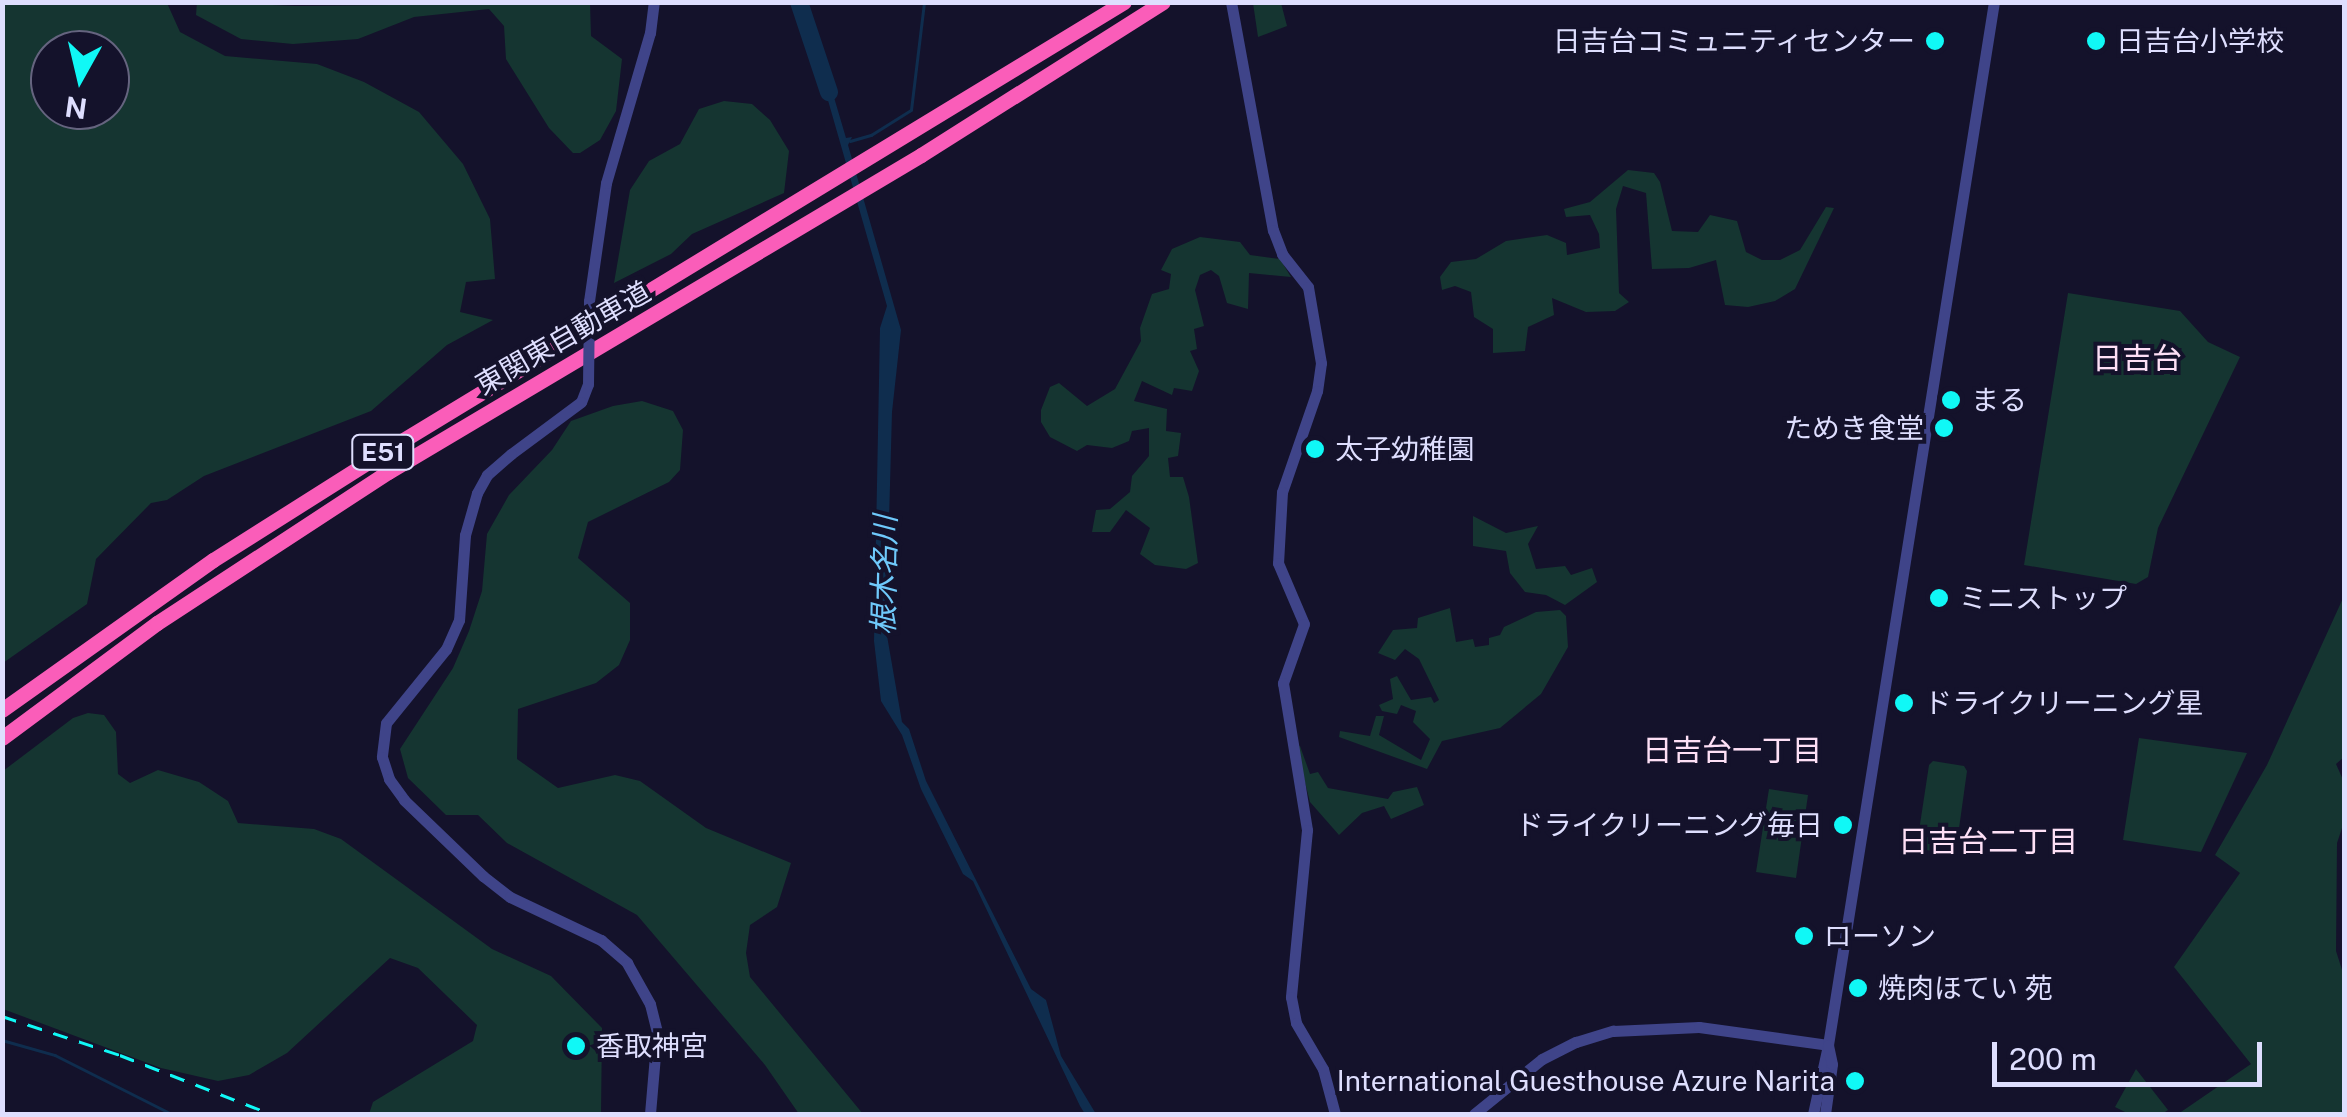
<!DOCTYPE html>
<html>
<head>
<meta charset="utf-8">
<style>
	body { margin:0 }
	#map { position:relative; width:2347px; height:1117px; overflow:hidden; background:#14122b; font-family:"Public Sans","Noto Sans JP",sans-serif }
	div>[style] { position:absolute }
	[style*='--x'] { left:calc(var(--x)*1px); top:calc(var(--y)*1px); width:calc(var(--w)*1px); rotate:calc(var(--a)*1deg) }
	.green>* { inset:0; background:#153531 }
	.water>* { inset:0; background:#0f2d4e }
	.stream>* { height:2.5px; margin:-1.25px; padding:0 1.25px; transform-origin:1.25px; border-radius:1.25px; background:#0f2d4e }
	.river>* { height:18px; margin:-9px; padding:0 9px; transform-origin:9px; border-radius:9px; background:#0f2d4e }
	.minor>* { height:11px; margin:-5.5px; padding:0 5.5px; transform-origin:5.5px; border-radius:5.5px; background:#3f4489 }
	.highway>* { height:15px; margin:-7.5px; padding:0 7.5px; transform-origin:7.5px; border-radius:7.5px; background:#fa5db9 }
	.rail>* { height:2.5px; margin-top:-1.25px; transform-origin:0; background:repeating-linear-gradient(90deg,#10f8f6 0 15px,transparent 0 27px) }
	.minor-bridge>* { height:11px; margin:-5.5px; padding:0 5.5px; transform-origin:5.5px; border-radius:5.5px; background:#3f4489 }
	.dots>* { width:28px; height:28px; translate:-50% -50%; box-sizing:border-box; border:5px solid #14122b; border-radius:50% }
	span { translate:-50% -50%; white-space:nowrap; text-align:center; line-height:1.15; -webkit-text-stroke:8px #14122b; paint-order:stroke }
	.shield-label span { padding:2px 8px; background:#14122b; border:2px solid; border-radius:8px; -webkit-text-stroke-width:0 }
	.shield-label { font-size:25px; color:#dedefe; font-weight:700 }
	.poi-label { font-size:28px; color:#dedefe }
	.right { translate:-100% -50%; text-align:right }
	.left { translate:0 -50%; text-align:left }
	.street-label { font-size:28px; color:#dedefe }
	.neighbourhood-label { font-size:30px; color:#fee0f6 }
	.water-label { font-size:30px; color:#6fc9fb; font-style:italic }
	.frame { position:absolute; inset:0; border:5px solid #dedefe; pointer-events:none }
	.north { position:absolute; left:30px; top:30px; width:100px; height:100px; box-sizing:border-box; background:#14122b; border:2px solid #65647f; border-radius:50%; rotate:188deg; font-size:28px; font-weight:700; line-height:40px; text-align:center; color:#dedefe }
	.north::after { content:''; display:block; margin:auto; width:35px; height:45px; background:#10f8f6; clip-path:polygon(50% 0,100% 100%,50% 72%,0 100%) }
	.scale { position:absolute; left:1992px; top:1042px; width:270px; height:45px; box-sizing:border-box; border:5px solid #dedefe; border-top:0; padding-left:12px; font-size:30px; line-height:35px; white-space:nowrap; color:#dedefe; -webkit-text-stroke:8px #14122b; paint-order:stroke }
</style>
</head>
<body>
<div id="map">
	<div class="green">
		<div style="clip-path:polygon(evenodd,3px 2px,167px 3px,180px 32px,225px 56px,317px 64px,364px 82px,419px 112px,463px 164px,490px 219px,495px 279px,466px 282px,460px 312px,493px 320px,447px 345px,371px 411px,204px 476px,167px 500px,151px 503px,96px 559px,87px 604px,3px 663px,3px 2px,110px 50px,110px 110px,50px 110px,50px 50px,110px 50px)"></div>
		<div style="clip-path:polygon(197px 2px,296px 6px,590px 3px,591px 36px,622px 59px,616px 111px,600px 140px,580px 153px,573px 153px,549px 128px,506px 59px,504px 26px,489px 9px,414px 17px,358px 39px,293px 44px,241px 39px,196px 15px)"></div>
		<div style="clip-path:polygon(1253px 3px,1281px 3px,1287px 26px,1258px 37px)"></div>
		<div style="clip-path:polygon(724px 101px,752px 104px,770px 120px,789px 151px,784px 193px,692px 234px,671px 254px,614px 283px,630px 190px,649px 161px,680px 144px,699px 109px)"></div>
		<div style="clip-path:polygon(1628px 170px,1654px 173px,1660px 182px,1672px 231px,1698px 232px,1710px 215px,1737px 221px,1746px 252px,1762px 260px,1780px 260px,1800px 250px,1826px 207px,1834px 208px,1795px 289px,1775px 301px,1748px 307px,1725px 305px,1716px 260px,1689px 268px,1652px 269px,1646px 193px,1623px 186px,1616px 209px,1619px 293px,1629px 302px,1615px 311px,1586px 312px,1552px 298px,1554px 315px,1528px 327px,1525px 351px,1493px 353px,1493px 329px,1474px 317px,1471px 292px,1455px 286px,1442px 290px,1440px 277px,1451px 262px,1476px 259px,1506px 241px,1547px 235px,1566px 243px,1567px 255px,1600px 248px,1599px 234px,1590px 215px,1566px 217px,1564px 209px,1590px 202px)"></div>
		<div style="clip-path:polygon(1200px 237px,1240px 242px,1250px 255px,1280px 259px,1291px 277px,1249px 273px,1248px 309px,1227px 303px,1219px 276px,1211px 270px,1200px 275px,1195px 290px,1204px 326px,1194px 329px,1197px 349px,1190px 351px,1199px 371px,1192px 391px,1174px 388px,1172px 395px,1142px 381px,1134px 401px,1167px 409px,1166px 431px,1181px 433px,1178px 456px,1168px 458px,1170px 477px,1183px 477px,1189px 497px,1198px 563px,1186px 569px,1155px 565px,1140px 554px,1150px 528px,1126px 510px,1110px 532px,1092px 532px,1096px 510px,1110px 509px,1130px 492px,1132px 476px,1149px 456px,1149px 428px,1132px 431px,1129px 441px,1112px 448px,1087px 445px,1077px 451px,1050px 437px,1041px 422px,1041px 410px,1050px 387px,1059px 383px,1087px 406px,1115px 389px,1141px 341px,1140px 328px,1152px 294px,1169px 289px,1171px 274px,1161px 270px,1172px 249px)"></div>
		<div style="clip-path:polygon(2068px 293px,2180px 311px,2208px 342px,2240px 357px,2158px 528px,2148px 577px,2136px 584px,2024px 565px)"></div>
		<div style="clip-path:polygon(642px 401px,673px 411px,683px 430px,680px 470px,669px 482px,588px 522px,578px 558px,630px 603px,630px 640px,619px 665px,596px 683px,518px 709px,517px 759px,558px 788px,615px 775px,640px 781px,706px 828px,791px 863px,777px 907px,750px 925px,746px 953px,750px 977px,863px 1114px,799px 1114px,765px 1065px,637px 915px,507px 843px,478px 815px,446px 815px,408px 778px,400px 749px,453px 668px,469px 631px,482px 591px,487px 534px,509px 495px,552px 450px,571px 421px,613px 406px)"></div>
		<div style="clip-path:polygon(1473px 516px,1506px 533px,1538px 526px,1528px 544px,1536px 569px,1565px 566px,1571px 575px,1592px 568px,1597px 582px,1565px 605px,1546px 595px,1525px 592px,1510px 573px,1506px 551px,1473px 546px)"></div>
		<div style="clip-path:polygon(2344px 596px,2344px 757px,2336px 764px,2344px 782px,2344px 822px,2337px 843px,2336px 951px,2344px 976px,2344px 1114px,2178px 1114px,2251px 1064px,2174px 967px,2240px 873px,2215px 855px,2267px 765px)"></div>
		<div style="clip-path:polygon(1450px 608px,1456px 642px,1473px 639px,1475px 647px,1489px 645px,1489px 638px,1500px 635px,1504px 627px,1536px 612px,1560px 610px,1566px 616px,1568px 647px,1541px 694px,1500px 728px,1442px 741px,1427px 769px,1339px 737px,1340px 731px,1370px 736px,1376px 716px,1384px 716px,1379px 735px,1421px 760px,1430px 739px,1413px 722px,1416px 711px,1401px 705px,1397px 714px,1382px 711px,1379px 705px,1393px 699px,1390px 679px,1397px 676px,1411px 700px,1431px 697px,1434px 703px,1439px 700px,1419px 659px,1405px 649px,1395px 660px,1378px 653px,1393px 630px,1417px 628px,1418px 618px)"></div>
		<div style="clip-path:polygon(88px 713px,104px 715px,116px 732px,118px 774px,130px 783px,158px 770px,199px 782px,228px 801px,238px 823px,314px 829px,341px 839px,492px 949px,551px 976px,602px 1028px,601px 1114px,369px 1114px,373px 1102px,473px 1041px,477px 1025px,418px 968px,390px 958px,287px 1053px,249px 1075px,218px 1081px,161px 1068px,3px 1009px,3px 771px,73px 718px)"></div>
		<div style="clip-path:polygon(2139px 738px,2247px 753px,2201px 852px,2123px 840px)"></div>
		<div style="clip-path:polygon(1300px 746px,1310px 774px,1318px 772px,1328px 788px,1388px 799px,1393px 792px,1417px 787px,1424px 805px,1391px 819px,1384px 806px,1362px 813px,1339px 835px,1310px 802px,1296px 747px)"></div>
		<div style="clip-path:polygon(1933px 761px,1964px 766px,1967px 771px,1956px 850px,1951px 854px,1920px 849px,1917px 844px,1929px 765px)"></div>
		<div style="clip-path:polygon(1769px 789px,1808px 795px,1796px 878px,1756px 872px)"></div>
		<div style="clip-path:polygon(2136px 1069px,2168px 1110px,2162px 1114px,2129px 1114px,2115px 1107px)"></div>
	</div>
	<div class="water">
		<div style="clip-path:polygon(819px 69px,828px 77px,846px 138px,852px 137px,848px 145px,901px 330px,892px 412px,886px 630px,902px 722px,909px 729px,926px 781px,1031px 989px,1046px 1000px,1061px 1056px,1096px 1114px,1085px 1114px,1080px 1106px,973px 881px,963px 874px,921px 789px,902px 735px,881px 701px,874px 641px,880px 328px,887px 306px)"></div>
	</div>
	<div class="stream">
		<div style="--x:850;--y:141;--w:22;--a:-16"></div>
		<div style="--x:871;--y:135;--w:47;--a:-32"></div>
		<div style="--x:911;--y:110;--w:109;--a:-83.1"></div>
		<div style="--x:2;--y:1040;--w:55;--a:15.8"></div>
		<div style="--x:55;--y:1055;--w:131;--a:26.8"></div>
	</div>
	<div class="river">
		<div style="--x:799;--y:2;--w:95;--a:71.6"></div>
	</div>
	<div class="minor">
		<div style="--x:1231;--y:2;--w:232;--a:79.6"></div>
		<div style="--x:1273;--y:230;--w:26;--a:69"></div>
		<div style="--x:1282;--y:254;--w:42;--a:51.8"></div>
		<div style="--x:1308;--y:287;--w:77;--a:80.3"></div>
		<div style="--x:1321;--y:363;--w:28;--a:98"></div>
		<div style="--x:1317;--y:391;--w:107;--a:109.1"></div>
		<div style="--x:1282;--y:492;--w:71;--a:93.2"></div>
		<div style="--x:1278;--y:563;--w:66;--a:66.9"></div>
		<div style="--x:1304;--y:624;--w:63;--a:109.6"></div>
		<div style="--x:1283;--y:683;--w:149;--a:80.7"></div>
		<div style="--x:1307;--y:830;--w:168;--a:95.5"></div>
		<div style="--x:1291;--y:997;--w:26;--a:79"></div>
		<div style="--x:1296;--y:1023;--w:53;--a:59.6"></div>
		<div style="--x:1323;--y:1069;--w:47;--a:75.1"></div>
		<div style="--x:589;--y:301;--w:119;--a:-81.8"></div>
		<div style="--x:606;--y:183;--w:156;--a:-73.7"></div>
		<div style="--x:650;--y:33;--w:31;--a:-83"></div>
		<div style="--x:588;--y:384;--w:19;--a:111"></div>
		<div style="--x:581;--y:402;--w:87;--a:143.4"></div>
		<div style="--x:511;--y:454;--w:32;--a:139"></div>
		<div style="--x:487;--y:475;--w:21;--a:119"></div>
		<div style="--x:477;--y:493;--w:44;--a:105.9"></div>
		<div style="--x:465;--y:535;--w:85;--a:94"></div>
		<div style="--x:459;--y:620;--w:32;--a:114"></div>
		<div style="--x:446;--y:649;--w:95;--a:129"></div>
		<div style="--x:386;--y:723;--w:34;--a:97"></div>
		<div style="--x:382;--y:757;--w:23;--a:72"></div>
		<div style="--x:389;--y:779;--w:26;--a:54"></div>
		<div style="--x:404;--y:800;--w:110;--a:43.9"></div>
		<div style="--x:483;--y:876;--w:34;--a:38"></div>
		<div style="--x:510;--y:897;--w:101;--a:25.3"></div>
		<div style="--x:601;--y:940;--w:35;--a:41"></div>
		<div style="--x:627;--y:963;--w:47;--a:60.7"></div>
		<div style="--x:650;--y:1004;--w:29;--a:76"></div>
		<div style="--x:657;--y:1032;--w:82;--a:94.9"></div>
		<div style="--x:1474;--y:1114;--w:87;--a:-39"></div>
		<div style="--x:1542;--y:1059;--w:38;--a:-27"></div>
		<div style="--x:1576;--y:1042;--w:39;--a:-17"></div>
		<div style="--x:1613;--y:1031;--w:86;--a:-2.7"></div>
		<div style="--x:1699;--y:1027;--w:130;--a:7.9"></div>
		<div style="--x:1813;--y:1114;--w:71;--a:-77.7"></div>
		<div style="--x:1828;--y:1045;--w:1056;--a:-80.96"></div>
		<div style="--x:1825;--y:1114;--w:50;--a:-82"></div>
		<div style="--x:1832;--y:1064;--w:19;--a:-102"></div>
	</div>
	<div class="highway">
		<div style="--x:2;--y:710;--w:259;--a:-35.4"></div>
		<div style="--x:213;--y:560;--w:200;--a:-32.3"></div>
		<div style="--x:382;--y:453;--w:868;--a:-31.29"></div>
		<div style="--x:2;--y:738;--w:193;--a:-36.6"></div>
		<div style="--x:157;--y:623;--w:276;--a:-33.2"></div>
		<div style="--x:388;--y:472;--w:620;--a:-30.74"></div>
		<div style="--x:921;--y:155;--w:286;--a:-32.3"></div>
	</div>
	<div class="rail">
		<div style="--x:2;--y:1016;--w:124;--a:18.3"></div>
		<div style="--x:120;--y:1055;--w:162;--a:21.3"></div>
	</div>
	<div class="minor-bridge">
		<div style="--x:588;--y:384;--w:83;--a:-89.3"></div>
	</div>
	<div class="dots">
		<div style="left:1935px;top:41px;background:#10f8f6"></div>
		<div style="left:2096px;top:41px;background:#10f8f6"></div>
		<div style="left:1951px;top:400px;background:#10f8f6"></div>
		<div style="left:1944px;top:428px;background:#10f8f6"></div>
		<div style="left:1315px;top:449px;background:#10f8f6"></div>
		<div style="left:1939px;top:598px;background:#10f8f6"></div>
		<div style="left:1904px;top:703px;background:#10f8f6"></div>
		<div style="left:1843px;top:825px;background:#10f8f6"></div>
		<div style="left:1804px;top:936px;background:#10f8f6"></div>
		<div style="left:1858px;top:988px;background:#10f8f6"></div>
		<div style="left:576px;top:1046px;background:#10f8f6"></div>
		<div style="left:1855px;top:1081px;background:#10f8f6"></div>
	</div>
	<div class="shield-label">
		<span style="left:383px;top:452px">E51</span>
	</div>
	<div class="poi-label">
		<span class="right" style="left:1915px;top:41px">日吉台コミュニティセンター</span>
		<span class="left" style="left:2116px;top:41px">日吉台小学校</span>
		<span class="left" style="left:1971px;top:400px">まる</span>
		<span class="right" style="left:1924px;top:428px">ためき食堂</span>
		<span class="left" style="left:1335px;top:449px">太子幼稚園</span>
		<span class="left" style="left:1959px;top:598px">ミニストップ</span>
		<span class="left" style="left:1924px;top:703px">ドライクリーニング星</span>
		<span class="right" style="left:1823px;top:825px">ドライクリーニング毎日</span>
		<span class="left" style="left:1824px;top:936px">ローソン</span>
		<span class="left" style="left:1878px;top:988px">焼肉ほてい 苑</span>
		<span class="left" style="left:596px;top:1046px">香取神宮</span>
		<span class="right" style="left:1835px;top:1081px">International Guesthouse Azure Narita</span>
	</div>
	<div class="street-label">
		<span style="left:563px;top:338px;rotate:-30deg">東関東自動車道</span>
	</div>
	<div class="neighbourhood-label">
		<span style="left:2137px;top:358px">日吉台</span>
		<span style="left:1732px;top:750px">日吉台一丁目</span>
		<span style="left:1988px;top:841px">日吉台二丁目</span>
	</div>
	<div class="water-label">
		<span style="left:884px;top:575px;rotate:-89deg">根木名川</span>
	</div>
	<div class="frame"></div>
	<div class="north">N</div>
	<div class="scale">200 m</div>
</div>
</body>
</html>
